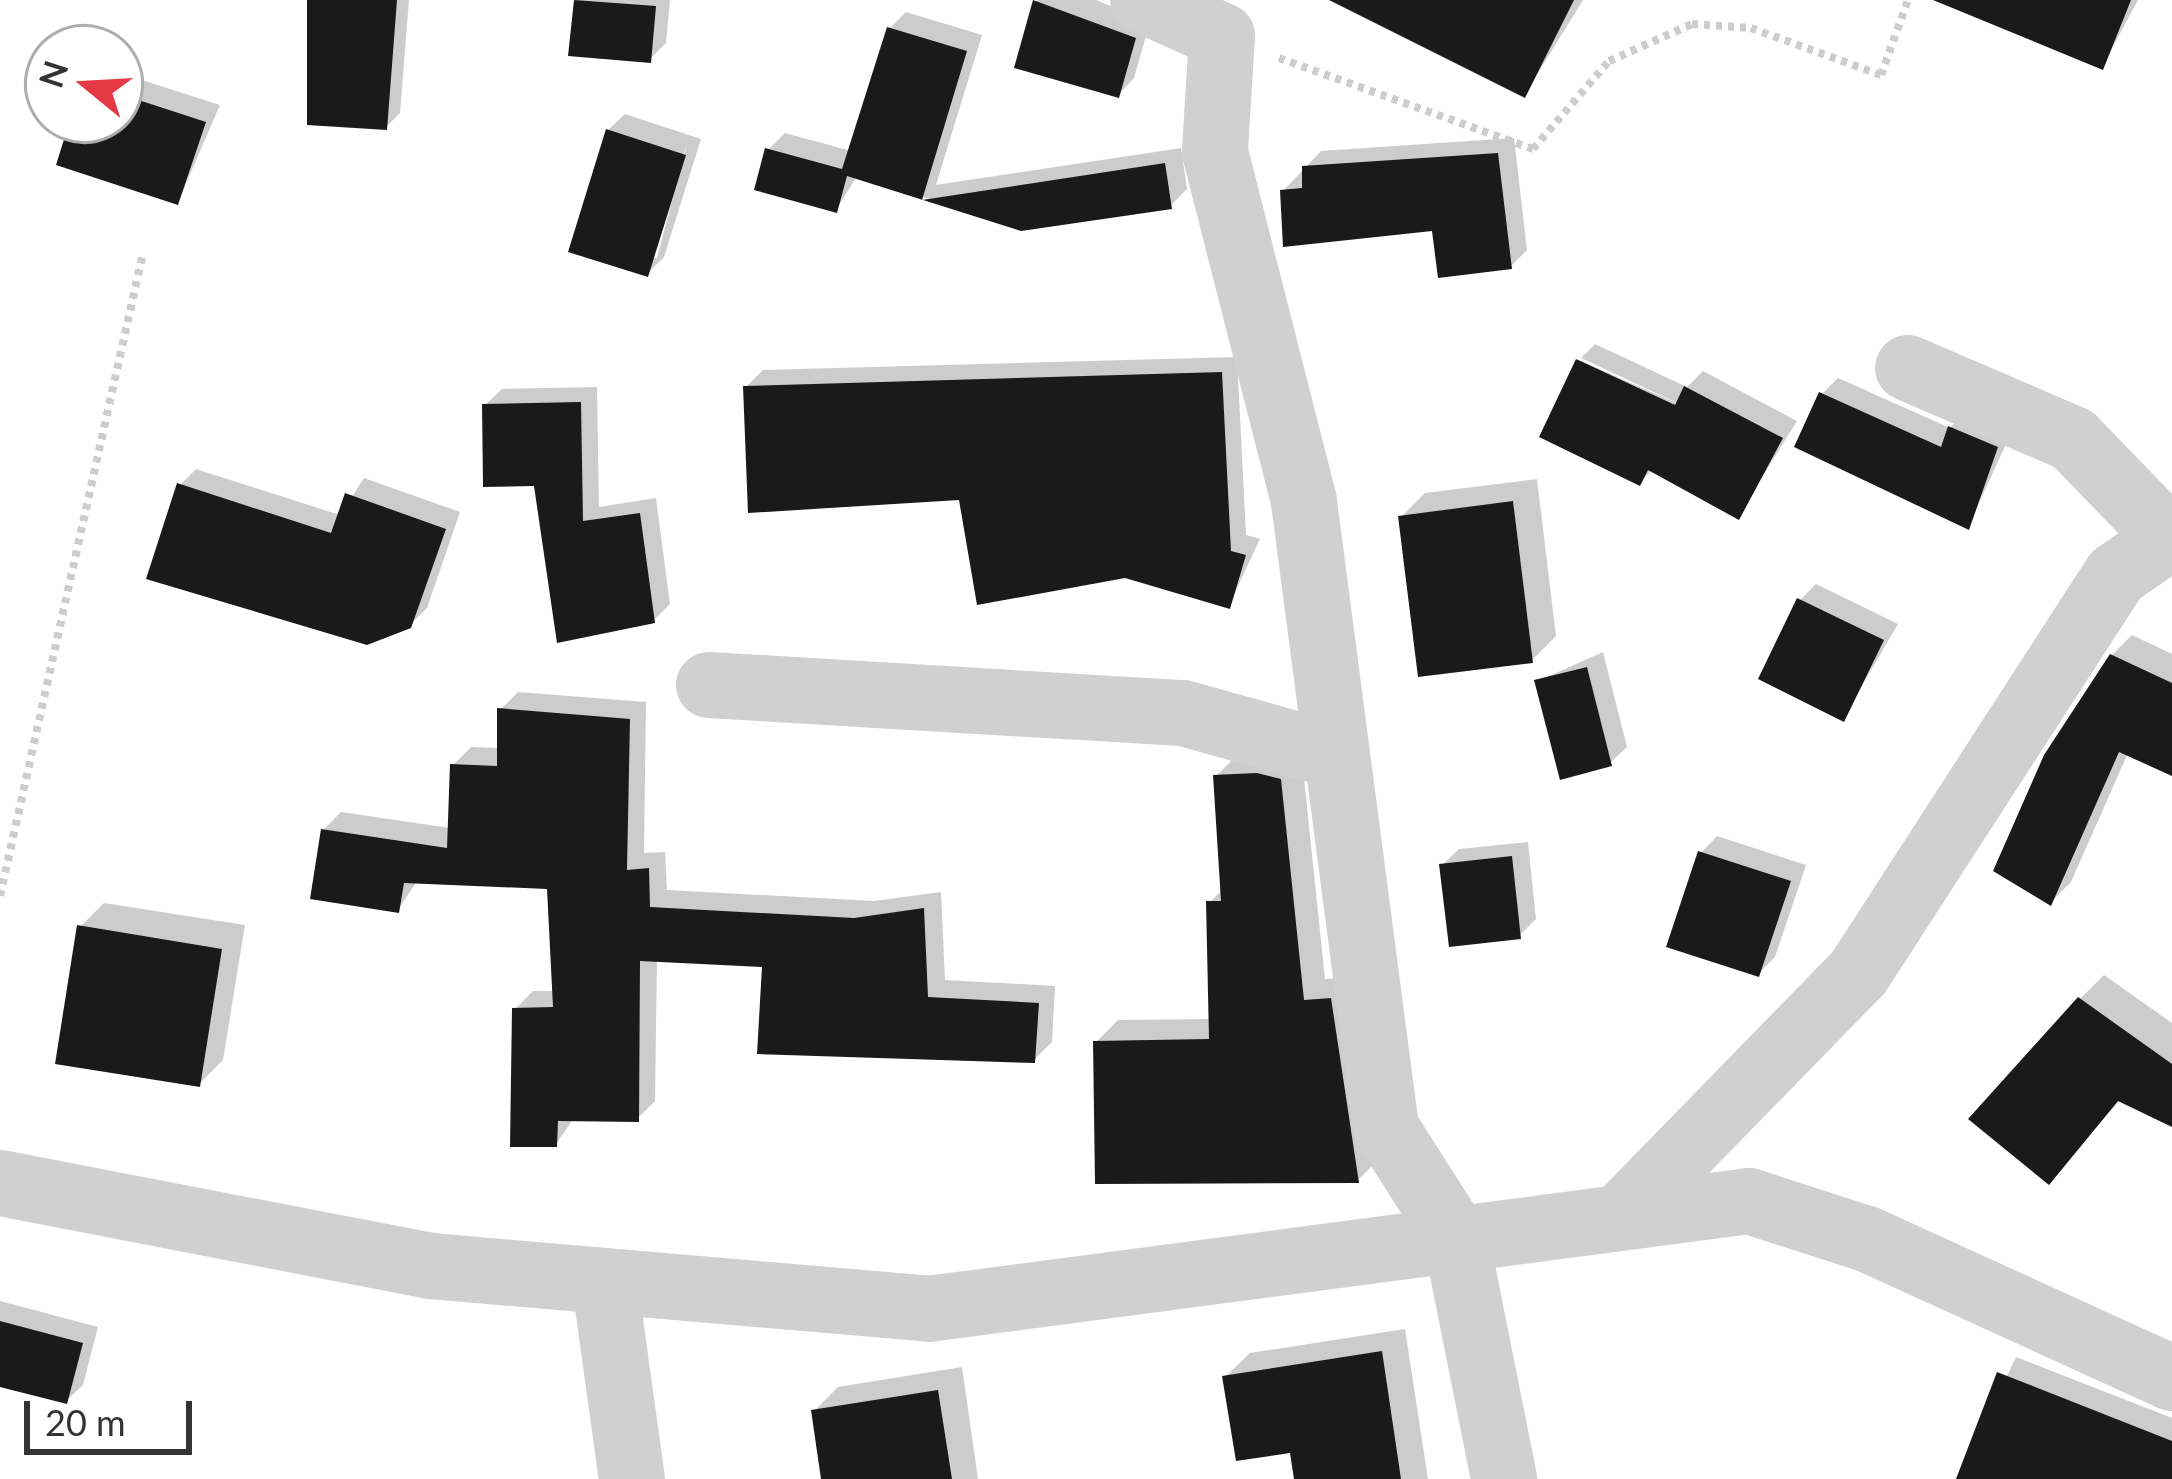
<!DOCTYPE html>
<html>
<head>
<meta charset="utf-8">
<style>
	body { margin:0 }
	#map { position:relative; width:2172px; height:1479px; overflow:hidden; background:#fff; font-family:Lato,sans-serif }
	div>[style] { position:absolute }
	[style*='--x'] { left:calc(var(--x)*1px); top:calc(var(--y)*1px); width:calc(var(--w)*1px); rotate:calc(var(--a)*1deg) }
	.shadow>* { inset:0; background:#0003 }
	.building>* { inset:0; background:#1a1a1a }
	.path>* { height:8px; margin-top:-4px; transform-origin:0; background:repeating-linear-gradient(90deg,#cdcdcd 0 6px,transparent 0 12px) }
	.minor>* { height:66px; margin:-33px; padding:0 33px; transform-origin:33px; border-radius:33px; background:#d0d0d0 }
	span { translate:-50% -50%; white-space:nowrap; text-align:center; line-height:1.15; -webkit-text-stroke:12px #fff; paint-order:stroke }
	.north { position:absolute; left:24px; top:24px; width:120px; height:120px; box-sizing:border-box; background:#fff; border:3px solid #adadad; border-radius:50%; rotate:288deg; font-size:33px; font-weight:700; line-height:48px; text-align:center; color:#333 }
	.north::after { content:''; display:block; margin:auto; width:42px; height:54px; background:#e63946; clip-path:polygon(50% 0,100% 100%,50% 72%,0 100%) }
	.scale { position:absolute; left:24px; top:1401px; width:168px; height:54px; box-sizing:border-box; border:6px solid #333; border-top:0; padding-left:15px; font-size:36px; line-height:42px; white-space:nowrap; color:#333; -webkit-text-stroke:9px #fff; paint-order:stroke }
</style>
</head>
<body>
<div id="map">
	<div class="shadow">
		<div style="clip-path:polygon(313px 0,409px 0,400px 113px,386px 127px)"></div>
		<div style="clip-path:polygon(577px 0,670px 0,666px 43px,649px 60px,571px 53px)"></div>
		<div style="clip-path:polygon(1037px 0,1096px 0,1150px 22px,1134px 78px,1118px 95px,1018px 66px)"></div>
		<div style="clip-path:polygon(1384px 0,1583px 0,1525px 94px)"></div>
		<div style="clip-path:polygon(1995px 0,2138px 0,2102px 67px)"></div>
		<div style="clip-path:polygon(906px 12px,982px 35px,936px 185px,1181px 148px,1187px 189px,1170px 206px,1022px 228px,857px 176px,836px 210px,768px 150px,785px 133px,851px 151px,890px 28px)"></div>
		<div style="clip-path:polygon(120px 73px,220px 105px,178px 202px,74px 120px,120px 120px)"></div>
		<div style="clip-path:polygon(evenodd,625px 114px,701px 139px,664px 257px,647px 274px,608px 130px,625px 114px,688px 140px,657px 258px,651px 258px,688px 140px)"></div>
		<div style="clip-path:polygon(1514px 138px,1527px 250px,1511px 266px,1435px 228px,1283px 191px,1321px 151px)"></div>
		<div style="clip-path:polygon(1595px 344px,1687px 387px,1703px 371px,1797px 421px,1738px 516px,1653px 469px,1640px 482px,1579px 360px,1690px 409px,1581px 358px)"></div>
		<div style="clip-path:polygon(1237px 357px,1246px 535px,1260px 539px,1229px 605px,1125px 575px,746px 387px,763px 370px)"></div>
		<div style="clip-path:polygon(1838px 378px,1950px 428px,1967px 411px,2012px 431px,1968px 527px,1822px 394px)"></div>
		<div style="clip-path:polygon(597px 387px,599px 507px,656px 498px,670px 604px,654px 620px,485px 405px,502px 389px)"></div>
		<div style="clip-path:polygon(196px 469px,340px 515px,364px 478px,460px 512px,427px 608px,409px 626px,180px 485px)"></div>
		<div style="clip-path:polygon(1537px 479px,1556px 636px,1532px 660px,1401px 517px,1425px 493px)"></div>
		<div style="clip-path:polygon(1816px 584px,1898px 624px,1843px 718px,1800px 600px)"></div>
		<div style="clip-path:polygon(2132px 635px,2172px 654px,2172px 773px,2128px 753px,2071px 882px,2051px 902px,2112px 655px)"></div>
		<div style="clip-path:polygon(1603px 652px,1627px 747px,1610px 763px,1538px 681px)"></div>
		<div style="clip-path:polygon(518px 692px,646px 702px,644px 853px,665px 852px,667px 890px,874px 901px,941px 892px,945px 980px,1055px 986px,1052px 1042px,1034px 1060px,765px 964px,657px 959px,655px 1101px,637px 1119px,574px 1118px,556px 1144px,515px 1009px,533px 991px,555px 991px,550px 886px,417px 881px,398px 910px,323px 830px,341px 812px,450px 828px,453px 765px,471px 747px,500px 748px,500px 710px)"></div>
		<div style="clip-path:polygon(1238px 754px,1302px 759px,1325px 979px,1352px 977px,1380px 1158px,1358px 1180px,1096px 1042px,1118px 1020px,1212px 1019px,1209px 903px,1223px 889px,1216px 776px)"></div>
		<div style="clip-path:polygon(1717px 836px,1806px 865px,1775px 957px,1758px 974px,1701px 853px)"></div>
		<div style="clip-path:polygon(1528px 842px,1536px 919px,1519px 936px,1442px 865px,1459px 849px)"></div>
		<div style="clip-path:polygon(104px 903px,245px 925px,223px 1060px,199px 1084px,80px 927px)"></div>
		<div style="clip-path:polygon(2104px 975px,2172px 1023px,2172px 1100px,2121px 1099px,2049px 1181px,2080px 999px)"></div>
		<div style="clip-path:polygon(0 1301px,98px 1327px,83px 1385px,66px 1401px,0 1384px)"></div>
		<div style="clip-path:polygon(1405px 1329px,1428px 1479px,1297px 1479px,1292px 1450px,1225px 1377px,1250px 1353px)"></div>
		<div style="clip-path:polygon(2016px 1357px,2172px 1418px,2172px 1479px,1959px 1479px)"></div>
		<div style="clip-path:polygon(962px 1367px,978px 1479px,824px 1479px,814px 1411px,838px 1387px)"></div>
	</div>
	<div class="building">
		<div style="clip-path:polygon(307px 0,397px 0,387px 130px,307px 125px)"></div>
		<div style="clip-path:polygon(574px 0,656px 6px,651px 63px,568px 56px)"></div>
		<div style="clip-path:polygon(1033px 0,1136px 38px,1119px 98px,1014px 68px)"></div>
		<div style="clip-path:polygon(1329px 0,1574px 0,1525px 98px)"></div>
		<div style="clip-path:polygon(1933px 0,2131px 0,2103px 70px)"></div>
		<div style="clip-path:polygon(887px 27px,967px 51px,922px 200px,1165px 163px,1172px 209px,1021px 231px,847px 176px,837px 213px,754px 190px,765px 148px,842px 169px)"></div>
		<div style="clip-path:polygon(120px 94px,206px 122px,178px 205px,56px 165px,70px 120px,120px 120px)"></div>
		<div style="clip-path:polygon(606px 129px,686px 155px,648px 277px,568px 252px)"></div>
		<div style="clip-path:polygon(1498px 153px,1512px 269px,1438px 278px,1432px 231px,1283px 247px,1280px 190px,1302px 188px,1302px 166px)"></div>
		<div style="clip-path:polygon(1576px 359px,1675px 405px,1684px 386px,1783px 438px,1739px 520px,1648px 470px,1640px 486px,1539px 437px)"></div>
		<div style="clip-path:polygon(1222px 372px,1231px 551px,1246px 555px,1230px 609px,1125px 578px,977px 605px,959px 500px,748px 513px,743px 386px)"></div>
		<div style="clip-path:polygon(1819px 392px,1941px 447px,1948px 426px,1998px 447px,1969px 530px,1794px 447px)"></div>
		<div style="clip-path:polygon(581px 402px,583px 521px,640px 513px,655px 623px,557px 643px,534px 486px,483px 487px,482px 404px)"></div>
		<div style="clip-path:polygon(177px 483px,331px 533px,345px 493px,446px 529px,411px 628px,367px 645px,146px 579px)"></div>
		<div style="clip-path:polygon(1513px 501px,1533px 663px,1418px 677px,1398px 516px)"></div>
		<div style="clip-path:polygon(1797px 598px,1884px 640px,1844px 722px,1758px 679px)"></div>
		<div style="clip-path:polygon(2110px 654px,2172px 683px,2172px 776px,2119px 752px,2051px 906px,1993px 871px,2044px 755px)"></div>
		<div style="clip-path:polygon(1587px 667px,1612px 766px,1560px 780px,1534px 680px)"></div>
		<div style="clip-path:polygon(497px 708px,630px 719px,627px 870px,649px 868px,650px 907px,854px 918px,924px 908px,928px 997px,1039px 1003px,1035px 1063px,757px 1054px,762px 967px,640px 961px,639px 1122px,558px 1121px,557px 1147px,510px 1147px,512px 1008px,553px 1007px,547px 889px,404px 883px,399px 913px,310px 899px,321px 829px,447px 848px,450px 764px,497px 766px)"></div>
		<div style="clip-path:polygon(1257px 773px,1281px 779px,1304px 1000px,1331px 998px,1359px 1183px,1095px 1184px,1093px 1041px,1209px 1039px,1206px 901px,1221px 901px,1213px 775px)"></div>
		<div style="clip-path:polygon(1698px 851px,1791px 881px,1759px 977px,1666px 947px)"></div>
		<div style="clip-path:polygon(1512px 856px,1521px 939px,1449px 947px,1439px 864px)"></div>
		<div style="clip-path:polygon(77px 925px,222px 949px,200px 1087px,55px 1064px)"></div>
		<div style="clip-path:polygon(2078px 997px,2172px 1064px,2172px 1127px,2118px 1101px,2049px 1185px,1968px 1119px)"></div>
		<div style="clip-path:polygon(0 1321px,83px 1343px,67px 1404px,0 1387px)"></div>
		<div style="clip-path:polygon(1382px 1351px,1401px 1479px,1294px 1479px,1290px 1453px,1236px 1461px,1222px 1376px)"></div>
		<div style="clip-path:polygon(1997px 1372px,2172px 1441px,2172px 1479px,1956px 1479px)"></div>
		<div style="clip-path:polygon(938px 1390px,952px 1479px,821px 1479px,811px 1410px)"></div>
	</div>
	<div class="path">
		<div style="--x:1279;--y:58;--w:270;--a:19.7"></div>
		<div style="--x:1533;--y:149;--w:116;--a:-49.2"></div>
		<div style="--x:1609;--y:61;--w:91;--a:-24"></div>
		<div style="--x:1692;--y:24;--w:59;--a:3.9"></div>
		<div style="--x:1751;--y:28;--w:138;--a:19.9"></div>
		<div style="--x:1881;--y:75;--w:80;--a:-70.2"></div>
		<div style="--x:0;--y:896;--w:655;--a:-77.47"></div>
	</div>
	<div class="minor">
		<div style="--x:1143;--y:0;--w:87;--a:24.5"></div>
		<div style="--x:1222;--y:36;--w:116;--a:93.5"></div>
		<div style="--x:1215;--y:152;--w:361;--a:75.7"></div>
		<div style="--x:1304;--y:502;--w:631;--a:82.54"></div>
		<div style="--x:1386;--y:1128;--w:130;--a:57.5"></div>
		<div style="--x:1456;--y:1238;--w:246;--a:78.7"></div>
		<div style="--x:1908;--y:368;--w:180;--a:23.3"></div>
		<div style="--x:2073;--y:439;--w:131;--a:45.9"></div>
		<div style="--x:709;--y:685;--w:475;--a:3.4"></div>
		<div style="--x:1183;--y:713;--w:156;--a:15.6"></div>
		<div style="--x:0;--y:1183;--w:439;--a:10.9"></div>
		<div style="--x:431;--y:1266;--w:499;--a:4.9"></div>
		<div style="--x:928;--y:1309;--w:828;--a:-7.49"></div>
		<div style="--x:1749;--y:1201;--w:124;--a:17.9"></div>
		<div style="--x:1867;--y:1239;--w:335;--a:24.5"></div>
		<div style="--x:1622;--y:1215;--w:339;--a:-45.7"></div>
		<div style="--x:1859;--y:972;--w:473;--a:-57.1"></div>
		<div style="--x:2116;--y:575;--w:68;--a:-34.9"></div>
		<div style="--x:605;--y:1285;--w:196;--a:82.1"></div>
	</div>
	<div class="north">N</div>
	<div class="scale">20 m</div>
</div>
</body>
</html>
